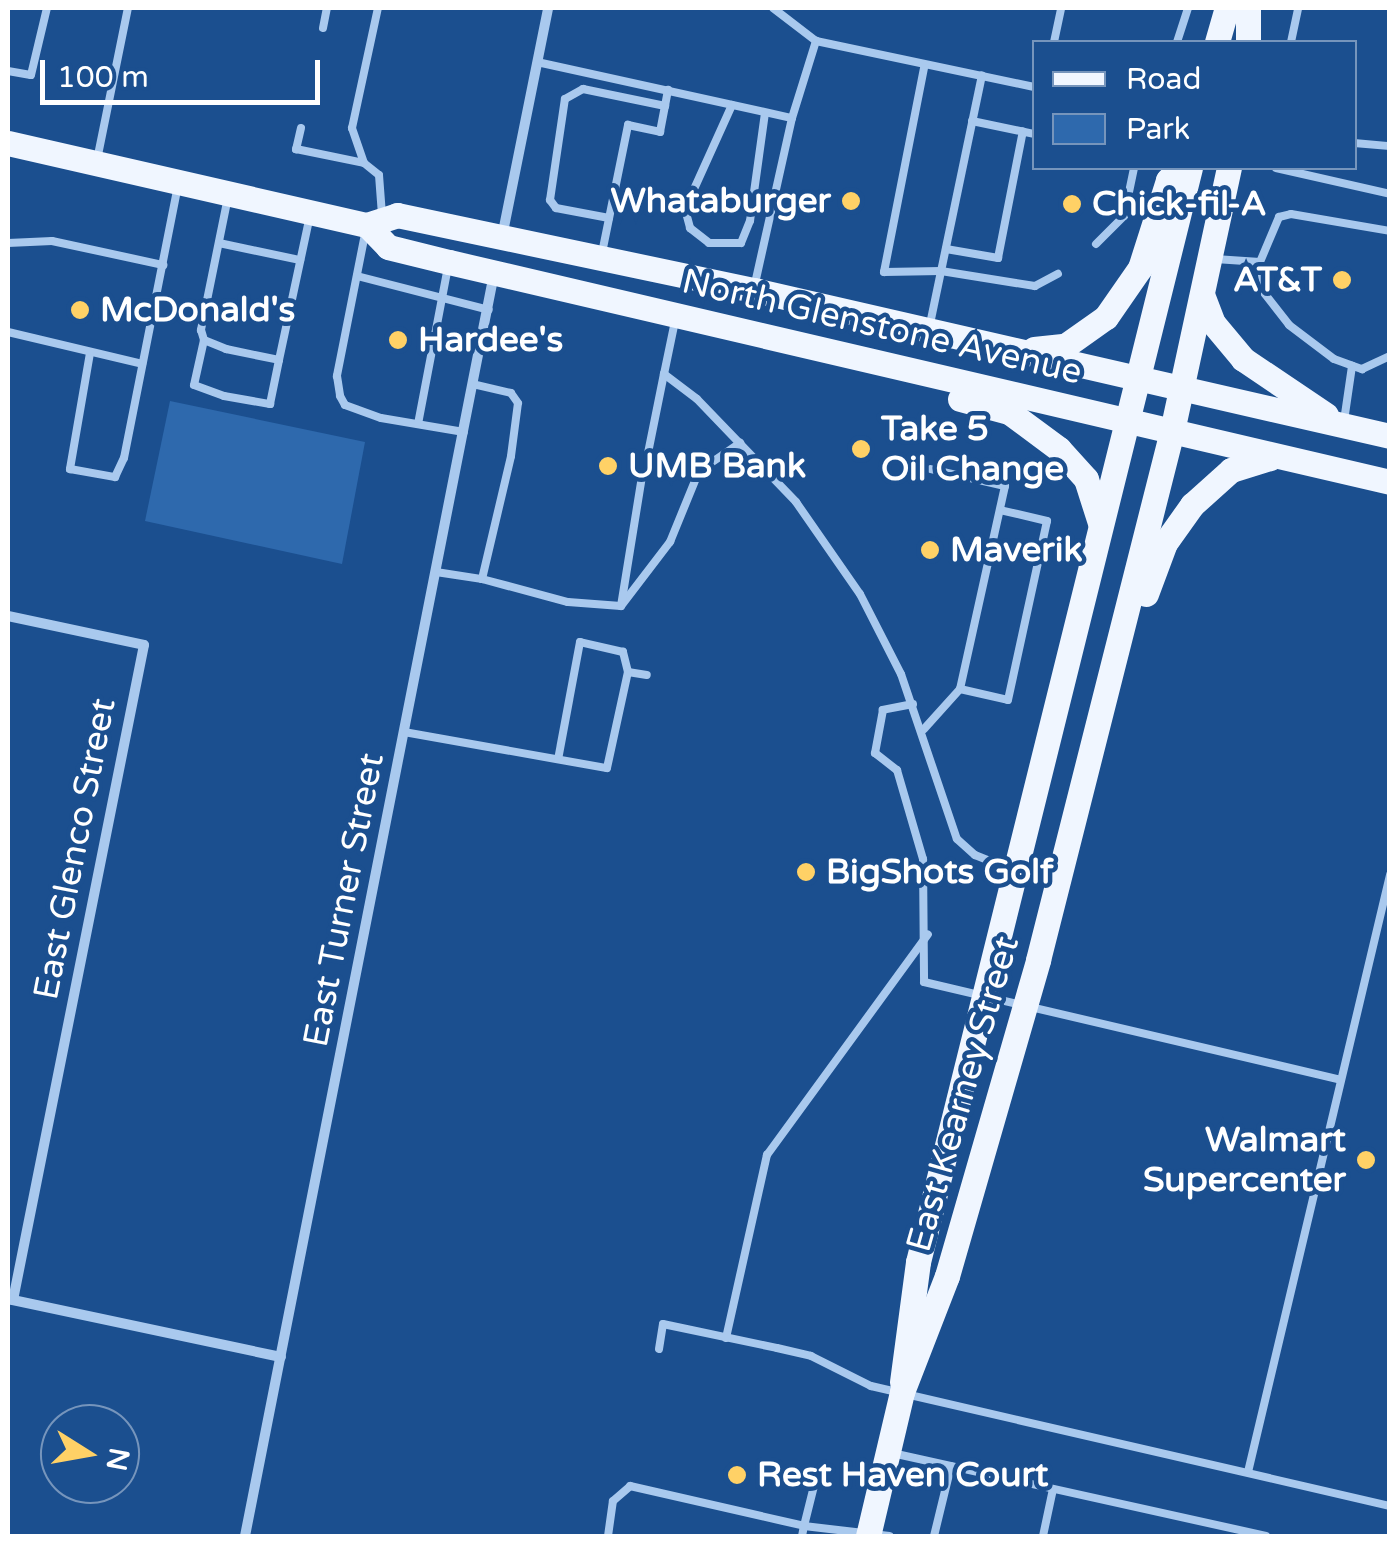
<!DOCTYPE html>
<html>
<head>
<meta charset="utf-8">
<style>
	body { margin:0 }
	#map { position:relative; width:1397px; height:1544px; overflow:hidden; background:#1b4f8f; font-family:"Varela Round",sans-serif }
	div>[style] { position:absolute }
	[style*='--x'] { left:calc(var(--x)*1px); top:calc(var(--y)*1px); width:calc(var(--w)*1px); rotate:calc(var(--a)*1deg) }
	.green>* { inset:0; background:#2e69ad }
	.lane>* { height:8px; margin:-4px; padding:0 4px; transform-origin:4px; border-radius:4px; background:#a9c9ee }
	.street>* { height:10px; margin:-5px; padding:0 5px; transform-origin:5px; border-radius:5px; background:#a9c9ee }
	.primary>* { height:25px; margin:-12.5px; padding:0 12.5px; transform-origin:12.5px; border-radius:12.5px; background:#f0f6ff }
	.dots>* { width:28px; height:28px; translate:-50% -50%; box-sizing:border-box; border:5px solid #1b4f8f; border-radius:50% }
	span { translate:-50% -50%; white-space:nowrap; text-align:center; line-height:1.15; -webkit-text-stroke:9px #1b4f8f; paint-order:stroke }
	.poi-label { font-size:35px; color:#fff; font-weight:700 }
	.right { translate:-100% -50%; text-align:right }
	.left { translate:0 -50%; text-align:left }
	.street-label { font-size:35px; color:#fff }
	.frame { position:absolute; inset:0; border:10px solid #fff; pointer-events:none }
	.legend { position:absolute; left:1032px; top:40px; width:325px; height:130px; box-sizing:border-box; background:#1b4f8f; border:2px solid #7695bc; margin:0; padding:12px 18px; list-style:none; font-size:30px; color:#fff }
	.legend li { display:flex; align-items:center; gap:20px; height:50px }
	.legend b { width:50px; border:2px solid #7695bc }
	.north { position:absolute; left:40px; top:1404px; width:100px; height:100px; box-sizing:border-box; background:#1b4f8f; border:2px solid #7695bc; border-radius:50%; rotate:101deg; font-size:28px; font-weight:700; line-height:40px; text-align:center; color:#fff }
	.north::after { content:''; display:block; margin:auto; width:35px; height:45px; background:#ffd166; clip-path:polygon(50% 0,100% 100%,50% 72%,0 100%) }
	.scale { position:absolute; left:40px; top:60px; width:280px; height:45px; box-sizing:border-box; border:5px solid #fff; border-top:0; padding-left:12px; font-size:30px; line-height:35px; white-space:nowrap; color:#fff; -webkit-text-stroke:8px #1b4f8f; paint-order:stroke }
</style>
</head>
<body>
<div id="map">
	<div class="green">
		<div style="clip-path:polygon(170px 401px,365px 442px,342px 564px,145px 521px)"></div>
	</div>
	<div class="lane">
		<div style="--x:773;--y:8;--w:54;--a:37.5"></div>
		<div style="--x:816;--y:41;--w:223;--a:11.9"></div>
		<div style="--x:323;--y:28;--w:20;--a:-79"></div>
		<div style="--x:1054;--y:42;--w:35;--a:-78"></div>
		<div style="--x:1177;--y:42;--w:36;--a:-72"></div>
		<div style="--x:1291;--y:42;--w:35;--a:-78"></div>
		<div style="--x:537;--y:62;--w:261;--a:12.4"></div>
		<div style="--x:792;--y:118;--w:174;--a:102.6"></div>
		<div style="--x:924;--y:68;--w:208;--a:101.1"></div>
		<div style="--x:884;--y:272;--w:57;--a:-1"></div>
		<div style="--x:941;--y:271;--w:95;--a:9.1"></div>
		<div style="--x:1035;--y:286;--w:26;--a:-28"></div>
		<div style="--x:8;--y:71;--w:23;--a:10"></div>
		<div style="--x:31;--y:75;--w:69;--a:-76.6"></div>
		<div style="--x:732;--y:105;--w:114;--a:114.3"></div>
		<div style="--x:685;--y:209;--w:20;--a:75"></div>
		<div style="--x:690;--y:228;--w:24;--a:38"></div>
		<div style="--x:709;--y:243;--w:32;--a:0"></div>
		<div style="--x:741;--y:243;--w:24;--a:-68"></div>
		<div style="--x:750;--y:221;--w:109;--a:-82.1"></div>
		<div style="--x:792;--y:118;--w:81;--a:-72.7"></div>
		<div style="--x:972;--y:121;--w:63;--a:11.8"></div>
		<div style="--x:301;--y:128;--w:22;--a:103"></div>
		<div style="--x:296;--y:149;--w:69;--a:11.6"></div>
		<div style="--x:364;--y:163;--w:19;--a:39"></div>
		<div style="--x:379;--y:175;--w:40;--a:85.7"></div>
		<div style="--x:1354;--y:143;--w:36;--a:5"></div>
		<div style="--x:97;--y:160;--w:155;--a:-78.5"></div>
		<div style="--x:364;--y:163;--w:37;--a:-109"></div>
		<div style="--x:352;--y:128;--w:123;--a:-77.8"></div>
		<div style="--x:1276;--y:168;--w:117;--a:12.8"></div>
		<div style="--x:228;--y:197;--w:136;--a:101.5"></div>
		<div style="--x:201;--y:330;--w:10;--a:73"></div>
		<div style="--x:204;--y:340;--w:24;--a:22"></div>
		<div style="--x:226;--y:349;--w:54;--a:11.7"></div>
		<div style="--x:279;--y:360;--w:147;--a:-77.9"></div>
		<div style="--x:609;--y:218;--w:54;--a:-169.3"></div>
		<div style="--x:556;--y:208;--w:10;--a:-127"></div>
		<div style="--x:550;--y:200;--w:102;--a:-81.6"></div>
		<div style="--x:565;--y:99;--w:21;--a:-29"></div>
		<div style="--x:583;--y:89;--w:84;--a:11.7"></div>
		<div style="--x:365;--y:234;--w:145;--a:101.2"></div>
		<div style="--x:337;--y:376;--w:20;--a:81"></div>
		<div style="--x:340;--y:396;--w:10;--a:61"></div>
		<div style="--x:345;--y:405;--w:38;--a:20"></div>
		<div style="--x:381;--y:418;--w:84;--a:9.6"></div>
		<div style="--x:8;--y:243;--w:44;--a:-2.6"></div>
		<div style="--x:52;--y:241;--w:114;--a:12.2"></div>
		<div style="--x:219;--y:243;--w:83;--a:11.9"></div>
		<div style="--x:1096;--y:244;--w:40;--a:-45"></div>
		<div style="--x:1124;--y:216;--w:49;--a:-78.2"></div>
		<div style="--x:946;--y:249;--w:53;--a:9.8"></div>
		<div style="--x:998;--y:258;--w:129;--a:-78.9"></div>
		<div style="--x:602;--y:253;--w:131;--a:-78.5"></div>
		<div style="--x:628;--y:125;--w:33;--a:12"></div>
		<div style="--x:660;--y:132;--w:43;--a:-79.2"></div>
		<div style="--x:1215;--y:259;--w:45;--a:3.8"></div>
		<div style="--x:1260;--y:262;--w:32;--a:81"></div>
		<div style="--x:1265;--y:294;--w:39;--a:52"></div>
		<div style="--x:1289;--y:325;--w:56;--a:37.1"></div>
		<div style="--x:1334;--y:359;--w:30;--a:20"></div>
		<div style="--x:1362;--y:369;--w:31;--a:-25"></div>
		<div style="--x:1260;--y:262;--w:49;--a:-67.1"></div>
		<div style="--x:1279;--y:217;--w:12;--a:-14"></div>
		<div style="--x:1291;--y:214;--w:100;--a:9.7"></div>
		<div style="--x:357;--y:276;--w:136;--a:14.4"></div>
		<div style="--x:675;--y:321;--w:54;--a:101.7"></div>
		<div style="--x:664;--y:374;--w:41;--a:37.1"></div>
		<div style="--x:697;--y:399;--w:143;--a:46.1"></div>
		<div style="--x:796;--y:502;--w:112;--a:55.2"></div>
		<div style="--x:860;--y:594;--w:90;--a:62.9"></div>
		<div style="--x:901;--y:674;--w:174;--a:71.3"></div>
		<div style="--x:957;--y:839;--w:24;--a:42"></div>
		<div style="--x:975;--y:855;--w:38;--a:22"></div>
		<div style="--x:930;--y:324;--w:254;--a:-78.2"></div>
		<div style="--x:8;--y:332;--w:138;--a:13.4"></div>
		<div style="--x:204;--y:340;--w:46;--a:102.5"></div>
		<div style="--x:194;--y:385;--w:32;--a:20"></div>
		<div style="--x:224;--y:396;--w:47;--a:9.9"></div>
		<div style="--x:270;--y:404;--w:45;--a:-78.4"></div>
		<div style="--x:90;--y:353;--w:118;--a:99.8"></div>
		<div style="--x:70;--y:469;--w:46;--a:10.1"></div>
		<div style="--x:115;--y:477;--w:21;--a:-65"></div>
		<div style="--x:124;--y:458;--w:277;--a:-78.8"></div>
		<div style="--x:1344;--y:421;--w:56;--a:-81.7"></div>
		<div style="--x:418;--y:424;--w:160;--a:-79.2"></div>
		<div style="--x:648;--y:453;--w:81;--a:-78.6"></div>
		<div style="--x:436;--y:572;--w:47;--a:8.7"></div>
		<div style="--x:482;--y:579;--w:126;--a:-76.7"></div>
		<div style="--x:511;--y:456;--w:53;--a:-82.5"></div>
		<div style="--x:518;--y:403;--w:12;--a:-125"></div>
		<div style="--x:511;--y:393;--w:39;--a:-167"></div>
		<div style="--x:482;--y:579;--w:89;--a:15"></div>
		<div style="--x:568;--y:602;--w:53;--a:4.3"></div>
		<div style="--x:621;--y:606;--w:81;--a:-52.6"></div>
		<div style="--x:670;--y:542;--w:77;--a:-67.8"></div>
		<div style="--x:699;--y:471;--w:50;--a:-34.3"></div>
		<div style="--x:621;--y:606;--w:132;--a:-80.8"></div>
		<div style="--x:628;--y:672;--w:19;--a:9"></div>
		<div style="--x:960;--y:689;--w:49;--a:12.9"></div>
		<div style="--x:1008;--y:700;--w:183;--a:-77.7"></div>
		<div style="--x:1047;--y:521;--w:48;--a:-166.8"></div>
		<div style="--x:913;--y:704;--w:31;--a:169"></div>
		<div style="--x:883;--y:710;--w:44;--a:100.5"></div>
		<div style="--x:875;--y:753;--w:28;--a:38"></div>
		<div style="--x:897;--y:770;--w:93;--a:73.7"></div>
		<div style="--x:923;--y:859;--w:123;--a:89.5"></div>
		<div style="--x:924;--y:982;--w:426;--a:13.2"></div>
		<div style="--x:924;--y:729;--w:54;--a:-48"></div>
		<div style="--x:960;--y:689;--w:208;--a:-77.5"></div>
		<div style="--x:1005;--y:486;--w:76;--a:-167.1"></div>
		<div style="--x:404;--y:732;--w:206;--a:10.1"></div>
		<div style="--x:607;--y:768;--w:98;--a:-77.7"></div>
		<div style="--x:628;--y:672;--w:21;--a:-104"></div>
		<div style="--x:623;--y:652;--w:44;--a:-166.9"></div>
		<div style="--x:580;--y:642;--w:119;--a:100.6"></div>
		<div style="--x:726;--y:1338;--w:188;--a:-77.4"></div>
		<div style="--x:767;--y:1155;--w:273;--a:-53.9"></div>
		<div style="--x:659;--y:1349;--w:25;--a:-81"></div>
		<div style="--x:663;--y:1324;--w:116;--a:11.9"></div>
		<div style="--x:777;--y:1348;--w:35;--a:13"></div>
		<div style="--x:811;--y:1356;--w:67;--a:26.6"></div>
		<div style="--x:871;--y:1386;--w:533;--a:13.02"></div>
		<div style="--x:892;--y:1453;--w:383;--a:12.5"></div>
		<div style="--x:1248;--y:1472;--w:614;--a:-76.62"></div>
		<div style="--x:608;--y:1536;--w:35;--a:-82"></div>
		<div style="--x:613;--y:1501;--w:23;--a:-41"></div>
		<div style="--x:630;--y:1486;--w:179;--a:12.9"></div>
		<div style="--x:804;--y:1526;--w:49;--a:-76"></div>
		<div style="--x:802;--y:1536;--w:10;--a:-79"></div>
		<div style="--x:804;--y:1526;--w:86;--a:6.7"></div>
		<div style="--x:934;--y:1536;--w:72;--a:-76.3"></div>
		<div style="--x:1043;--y:1536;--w:48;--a:-78"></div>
	</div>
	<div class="street">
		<div style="--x:502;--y:237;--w:234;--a:-78.6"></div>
		<div style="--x:8;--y:616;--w:139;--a:12"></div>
		<div style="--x:144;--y:645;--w:668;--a:101.31"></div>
		<div style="--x:8;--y:1299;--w:279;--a:12"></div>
		<div style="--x:245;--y:1536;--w:1286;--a:-78.84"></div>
	</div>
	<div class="primary">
		<div style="--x:1248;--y:8;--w:34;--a:90"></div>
		<div style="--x:1217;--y:42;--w:35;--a:-74"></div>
		<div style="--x:8;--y:143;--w:368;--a:12.9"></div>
		<div style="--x:367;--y:225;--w:32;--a:-18"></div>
		<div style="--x:397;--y:215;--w:365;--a:11.9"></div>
		<div style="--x:754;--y:290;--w:653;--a:12.93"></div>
		<div style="--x:367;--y:225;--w:30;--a:46"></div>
		<div style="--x:388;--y:247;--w:63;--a:13.8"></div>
		<div style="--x:449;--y:262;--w:966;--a:13.16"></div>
		<div style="--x:1203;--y:297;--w:28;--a:69"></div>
		<div style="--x:1213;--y:323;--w:47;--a:50.2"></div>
		<div style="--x:1243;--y:359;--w:100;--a:34"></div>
		<div style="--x:1034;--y:349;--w:31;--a:-6"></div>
		<div style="--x:1065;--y:346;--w:50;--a:-35.3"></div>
		<div style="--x:1106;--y:317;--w:60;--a:-55.2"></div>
		<div style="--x:1140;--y:268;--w:92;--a:-72.3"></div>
		<div style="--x:1168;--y:180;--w:17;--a:-45"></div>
		<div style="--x:960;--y:399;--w:51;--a:14.9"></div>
		<div style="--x:1009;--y:412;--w:62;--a:36.5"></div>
		<div style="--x:1059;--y:449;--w:40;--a:48"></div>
		<div style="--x:1086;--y:479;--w:46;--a:72.3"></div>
		<div style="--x:1146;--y:594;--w:54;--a:-69.6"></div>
		<div style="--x:1165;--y:543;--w:47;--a:-54.6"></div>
		<div style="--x:1192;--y:505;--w:52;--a:-41.9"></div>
		<div style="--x:1231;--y:470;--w:41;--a:-17.1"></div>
		<div style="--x:902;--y:1382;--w:121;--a:-82.4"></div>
		<div style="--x:918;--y:1262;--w:1127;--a:-76.04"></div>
		<div style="--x:868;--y:1536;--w:148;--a:-76.7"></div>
		<div style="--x:902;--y:1392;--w:124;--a:-68.8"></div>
		<div style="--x:947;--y:1276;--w:329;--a:-73.9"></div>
		<div style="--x:1038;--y:960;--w:546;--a:-75.79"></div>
		<div style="--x:1172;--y:431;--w:269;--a:-77.8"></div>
	</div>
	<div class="dots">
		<div style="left:851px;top:201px;background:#ffd166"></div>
		<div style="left:1072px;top:204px;background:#ffd166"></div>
		<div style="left:1342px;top:280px;background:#ffd166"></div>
		<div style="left:80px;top:310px;background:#ffd166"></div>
		<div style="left:398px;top:340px;background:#ffd166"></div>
		<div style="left:861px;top:449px;background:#ffd166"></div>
		<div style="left:608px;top:466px;background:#ffd166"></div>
		<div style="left:930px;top:550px;background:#ffd166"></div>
		<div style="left:806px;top:872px;background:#ffd166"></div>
		<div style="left:1366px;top:1160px;background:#ffd166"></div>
		<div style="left:737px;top:1475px;background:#ffd166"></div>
	</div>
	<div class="poi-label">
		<span class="right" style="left:831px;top:201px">Whataburger</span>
		<span class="left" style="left:1092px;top:204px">Chick-fil-A</span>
		<span class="right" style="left:1322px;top:280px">AT&amp;T</span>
		<span class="left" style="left:100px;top:310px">McDonald's</span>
		<span class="left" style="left:418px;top:340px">Hardee's</span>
		<span class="left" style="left:881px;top:449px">Take 5<br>Oil Change</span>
		<span class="left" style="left:628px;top:466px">UMB Bank</span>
		<span class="left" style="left:950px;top:550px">Maverik</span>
		<span class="left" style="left:826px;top:872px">BigShots Golf</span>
		<span class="right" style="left:1346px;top:1160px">Walmart<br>Supercenter</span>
		<span class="left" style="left:757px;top:1475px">Rest Haven Court</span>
	</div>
	<div class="street-label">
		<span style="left:882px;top:327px;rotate:13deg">North Glenstone Avenue</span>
		<span style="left:75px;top:849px;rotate:-79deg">East Glenco Street</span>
		<span style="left:344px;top:900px;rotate:-79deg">East Turner Street</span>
		<span style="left:963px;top:1094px;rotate:-74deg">East Kearney Street</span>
	</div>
	<div class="frame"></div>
	<ul class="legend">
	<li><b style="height:12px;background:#f0f6ff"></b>Road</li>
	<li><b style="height:28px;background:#2e69ad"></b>Park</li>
	</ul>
	<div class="north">N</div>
	<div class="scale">100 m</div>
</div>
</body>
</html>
